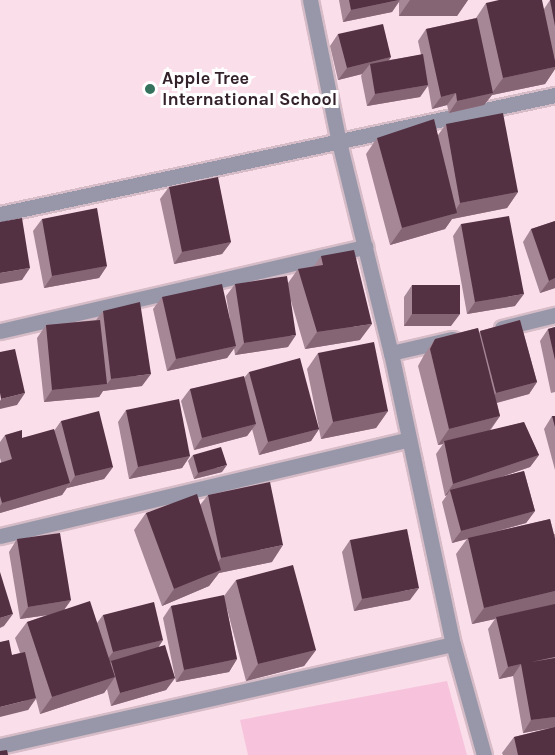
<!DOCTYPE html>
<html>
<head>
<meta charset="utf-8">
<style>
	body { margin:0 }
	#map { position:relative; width:555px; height:755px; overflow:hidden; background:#fadeea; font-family:Karla,sans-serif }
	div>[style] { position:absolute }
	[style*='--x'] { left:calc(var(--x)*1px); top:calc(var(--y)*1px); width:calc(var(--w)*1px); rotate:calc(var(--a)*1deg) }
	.green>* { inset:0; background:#f7c3dc }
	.roads { filter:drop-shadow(2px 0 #d6bcc7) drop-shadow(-2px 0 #d6bcc7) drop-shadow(0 2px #d6bcc7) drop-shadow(0 -2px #d6bcc7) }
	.street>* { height:15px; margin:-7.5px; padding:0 7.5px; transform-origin:7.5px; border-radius:7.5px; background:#9897a9 }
	.wall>* { inset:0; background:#a68796 }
	.shaded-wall>* { inset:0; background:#856474 }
	.building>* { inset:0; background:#533042 }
	.dots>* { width:16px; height:16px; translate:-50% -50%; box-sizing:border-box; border:3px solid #fff; border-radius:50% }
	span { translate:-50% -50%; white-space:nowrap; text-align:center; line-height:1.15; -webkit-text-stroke:6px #fff; paint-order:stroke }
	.poi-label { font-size:18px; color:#33222a; font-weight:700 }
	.left { translate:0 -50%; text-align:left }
</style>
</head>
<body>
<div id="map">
	<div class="green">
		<div style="clip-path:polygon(447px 681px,467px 755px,248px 755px,240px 720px)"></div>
	</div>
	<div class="roads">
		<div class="street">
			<div style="--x:310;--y:0;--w:145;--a:78.5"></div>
			<div style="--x:339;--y:142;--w:217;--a:76.2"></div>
			<div style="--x:391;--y:353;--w:298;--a:78"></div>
			<div style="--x:453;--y:644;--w:115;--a:74.4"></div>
			<div style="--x:0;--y:214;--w:568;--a:-12.1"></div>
			<div style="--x:502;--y:328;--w:55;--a:-13.8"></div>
			<div style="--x:0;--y:331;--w:375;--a:-13"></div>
			<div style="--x:391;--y:353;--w:63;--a:-12.9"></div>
			<div style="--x:0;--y:536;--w:420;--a:-13.3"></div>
			<div style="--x:0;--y:746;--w:464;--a:-12.7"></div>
		</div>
	</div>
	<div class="wall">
		<div style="clip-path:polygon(339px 0,468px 0,457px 16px,399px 16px,399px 2px,392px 12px,343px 22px)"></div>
		<div style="clip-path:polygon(550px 0,555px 0,555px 69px,545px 84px,492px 95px,484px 105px,449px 113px,447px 105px,432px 109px,428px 86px,420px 97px,367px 106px,361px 76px,362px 74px,338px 80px,330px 46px,338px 34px,391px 57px,389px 60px,421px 55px,418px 41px,426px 29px,476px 18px,486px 3px,544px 9px)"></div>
		<div style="clip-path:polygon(446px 124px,518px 192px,507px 208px,452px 219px,445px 229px,390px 245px,366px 154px,377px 138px,438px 135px)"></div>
		<div style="clip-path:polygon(169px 187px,231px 242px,222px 254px,174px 264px,160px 199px)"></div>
		<div style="clip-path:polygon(42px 219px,107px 266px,99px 278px,44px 288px,33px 231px)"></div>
		<div style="clip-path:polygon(555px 221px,555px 288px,540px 293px,523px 242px,531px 229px)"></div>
		<div style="clip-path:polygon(461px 224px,515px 306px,467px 314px,453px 236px)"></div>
		<div style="clip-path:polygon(321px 256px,360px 340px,305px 349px,291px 301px,288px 347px,235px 355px,234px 348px,227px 358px,167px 371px,153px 309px,162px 297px,230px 319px,226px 296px,235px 284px,288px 283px,298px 269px,314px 266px)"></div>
		<div style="clip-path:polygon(412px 285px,451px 326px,404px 326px,404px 297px)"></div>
		<div style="clip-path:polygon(103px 311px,142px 386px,103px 391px,99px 397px,44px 402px,37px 338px,46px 325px,96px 320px)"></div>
		<div style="clip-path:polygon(520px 320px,537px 382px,529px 394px,497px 403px,500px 416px,490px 431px,524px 422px,539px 455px,530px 467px,498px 478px,524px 471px,535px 511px,526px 523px,499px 531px,550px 519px,554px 534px,555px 534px,555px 755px,503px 755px,502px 753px,514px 737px,550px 728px,523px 733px,513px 676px,499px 679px,488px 629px,495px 619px,472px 624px,456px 554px,467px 539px,452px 543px,442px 502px,447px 495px,445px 496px,436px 454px,443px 444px,438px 445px,418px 366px,424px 355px,435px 339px,478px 328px,479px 333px,480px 331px)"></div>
		<div style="clip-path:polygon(555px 327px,555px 392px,551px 393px,540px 341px,548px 329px)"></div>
		<div style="clip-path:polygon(318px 353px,388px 411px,376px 428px,321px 439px,319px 429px,311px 441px,259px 455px,252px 429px,247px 436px,194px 450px,181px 401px,190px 389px,244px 378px,249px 372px,319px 428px,307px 369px)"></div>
		<div style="clip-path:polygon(126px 410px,190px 456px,182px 468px,129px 479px,118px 422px)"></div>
		<div style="clip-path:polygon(552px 416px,555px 416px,555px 470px,544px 429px)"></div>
		<div style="clip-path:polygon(61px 421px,113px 467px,104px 479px,67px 488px,62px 495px,0 513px,0 463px,1px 462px,0 458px,0 442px,5px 435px,22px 438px,54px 431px)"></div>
		<div style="clip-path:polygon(193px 455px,222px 472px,194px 479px,188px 461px)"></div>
		<div style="clip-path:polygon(208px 495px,272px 562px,219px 573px,209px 586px,162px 606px,134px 530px,146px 513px,200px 505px)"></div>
		<div style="clip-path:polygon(17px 539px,71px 600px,64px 609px,97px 623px,103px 615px,163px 640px,158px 648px,175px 678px,166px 690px,111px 706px,107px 689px,104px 693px,40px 714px,36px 699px,28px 710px,12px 655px,20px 653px,15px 638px,27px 622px,47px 615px,20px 619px,9px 552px)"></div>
		<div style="clip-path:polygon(350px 540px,410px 600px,354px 611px,342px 552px)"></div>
		<div style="clip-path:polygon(236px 580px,316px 650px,304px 666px,246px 681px,226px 605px,237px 659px,229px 672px,176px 682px,163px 618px,171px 606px,224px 596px)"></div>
	</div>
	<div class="shaded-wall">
		<div style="clip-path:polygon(400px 0,392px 12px,343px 22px,351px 10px)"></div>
		<div style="clip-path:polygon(410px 0,468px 0,457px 16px,399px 16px)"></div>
		<div style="clip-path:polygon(391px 57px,382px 69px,370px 64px,362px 74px,338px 80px,347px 68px)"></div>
		<div style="clip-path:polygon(555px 67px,555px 69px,545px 84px,492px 95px,484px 105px,449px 113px,457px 101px,492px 93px,503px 78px)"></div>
		<div style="clip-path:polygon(428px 85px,420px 97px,367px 106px,375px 94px)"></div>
		<div style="clip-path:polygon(456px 93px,447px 105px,432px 109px,441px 97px)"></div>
		<div style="clip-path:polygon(518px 192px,507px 208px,452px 219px,445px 229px,390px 245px,402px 228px,453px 214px,460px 203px)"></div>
		<div style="clip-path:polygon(231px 242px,222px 254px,174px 264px,182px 252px)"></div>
		<div style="clip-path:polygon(107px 266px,99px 278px,44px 288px,52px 276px)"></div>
		<div style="clip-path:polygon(30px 268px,22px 280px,0 284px,0 273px)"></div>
		<div style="clip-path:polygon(555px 278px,555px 288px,540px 293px,549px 281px)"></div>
		<div style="clip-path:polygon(524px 294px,515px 306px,467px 314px,475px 302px)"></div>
		<div style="clip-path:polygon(412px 314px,460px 314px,451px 326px,404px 326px)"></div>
		<div style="clip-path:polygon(372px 324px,360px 340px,305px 349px,317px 332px)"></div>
		<div style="clip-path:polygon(296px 335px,288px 347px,235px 355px,244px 343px)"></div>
		<div style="clip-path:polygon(236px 346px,227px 358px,167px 371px,176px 359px)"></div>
		<div style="clip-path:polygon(151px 374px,142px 386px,103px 391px,99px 397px,44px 402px,52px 390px,107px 384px,111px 379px)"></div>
		<div style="clip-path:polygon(537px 382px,529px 394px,488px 405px,496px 393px)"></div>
		<div style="clip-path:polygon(25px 393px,17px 405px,0 409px,0 401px,1px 399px)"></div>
		<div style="clip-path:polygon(388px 411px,376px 428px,321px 439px,333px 422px)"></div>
		<div style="clip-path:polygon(500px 416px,488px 432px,444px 441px,443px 444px,438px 445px,449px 429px)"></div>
		<div style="clip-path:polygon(256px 424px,247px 436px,194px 450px,202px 438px)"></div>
		<div style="clip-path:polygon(319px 429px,311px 441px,259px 455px,268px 442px)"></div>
		<div style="clip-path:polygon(539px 455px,530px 467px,451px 494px,450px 490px,447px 495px,445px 496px,453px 484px)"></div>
		<div style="clip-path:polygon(190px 456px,182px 468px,129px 479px,138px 467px)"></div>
		<div style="clip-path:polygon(227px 465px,222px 472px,194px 479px,198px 473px)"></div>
		<div style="clip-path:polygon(113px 467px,104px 479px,67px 488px,75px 476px)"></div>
		<div style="clip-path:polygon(70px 483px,62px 495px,0 513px,0 506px,2px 503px)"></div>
		<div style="clip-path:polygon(535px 511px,526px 523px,452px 543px,461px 531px)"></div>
		<div style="clip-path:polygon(283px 545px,272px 562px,219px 573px,209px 586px,162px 606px,174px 589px,209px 575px,221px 558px)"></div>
		<div style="clip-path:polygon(419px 588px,410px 600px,354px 611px,362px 599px)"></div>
		<div style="clip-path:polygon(555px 591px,555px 605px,496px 617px,495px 619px,472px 624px,484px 608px)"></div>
		<div style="clip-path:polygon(71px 600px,62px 613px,20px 619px,28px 607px)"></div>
		<div style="clip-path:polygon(13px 614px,4px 626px,0 628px,0 618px)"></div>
		<div style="clip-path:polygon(163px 640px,155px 652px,104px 664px,113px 652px)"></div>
		<div style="clip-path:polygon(316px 650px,304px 666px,246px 681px,258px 664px)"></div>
		<div style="clip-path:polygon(237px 659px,229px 672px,176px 682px,184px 670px)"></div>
		<div style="clip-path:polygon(521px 664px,513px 676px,499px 679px,508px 667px)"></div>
		<div style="clip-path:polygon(115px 677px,104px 693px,40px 714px,52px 697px)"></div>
		<div style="clip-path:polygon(175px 678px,166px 690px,111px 706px,120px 693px)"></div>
		<div style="clip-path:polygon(36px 698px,28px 710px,0 717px,0 707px)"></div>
		<div style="clip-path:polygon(555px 717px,555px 727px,523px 733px,531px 720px)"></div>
	</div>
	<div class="building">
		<div style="clip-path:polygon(349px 0,399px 0,351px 10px)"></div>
		<div style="clip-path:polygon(499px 0,542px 0,555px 61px,555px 67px,503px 78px,486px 3px)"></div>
		<div style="clip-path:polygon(550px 0,555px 0,555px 26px)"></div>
		<div style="clip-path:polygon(477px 18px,493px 93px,457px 101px,456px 93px,441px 97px,426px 29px)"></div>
		<div style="clip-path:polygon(383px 24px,391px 57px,347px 68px,338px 34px)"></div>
		<div style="clip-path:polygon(423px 54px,428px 85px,375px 94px,370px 64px)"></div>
		<div style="clip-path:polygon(503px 113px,518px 192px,460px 203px,446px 124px)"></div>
		<div style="clip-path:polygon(434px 119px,457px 213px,402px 228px,377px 138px)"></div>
		<div style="clip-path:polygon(218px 177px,231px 242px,182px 252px,169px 187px)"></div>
		<div style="clip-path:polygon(97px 208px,107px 266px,52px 276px,42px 219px)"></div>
		<div style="clip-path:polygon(509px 216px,524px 294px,475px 302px,461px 224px)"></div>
		<div style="clip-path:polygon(22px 218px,30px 268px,0 273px,0 222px)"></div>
		<div style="clip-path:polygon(555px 221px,555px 278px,549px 281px,531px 229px)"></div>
		<div style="clip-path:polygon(354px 250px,372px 324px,317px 332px,298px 269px,323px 265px,321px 256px)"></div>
		<div style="clip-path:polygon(287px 276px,296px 335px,244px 343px,235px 284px)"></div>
		<div style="clip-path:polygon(222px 284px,236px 346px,176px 359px,162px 297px)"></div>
		<div style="clip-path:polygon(412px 285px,460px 285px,460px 314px,412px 314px)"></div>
		<div style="clip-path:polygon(140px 302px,151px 374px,111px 379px,103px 311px)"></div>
		<div style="clip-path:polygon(100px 320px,107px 384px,52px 390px,46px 325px)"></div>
		<div style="clip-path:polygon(520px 320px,537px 382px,496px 393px,480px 331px)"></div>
		<div style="clip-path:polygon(555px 327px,555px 360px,548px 329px)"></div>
		<div style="clip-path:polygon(478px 328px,500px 416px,449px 429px,430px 349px,435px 339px)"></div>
		<div style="clip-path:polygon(374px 342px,388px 411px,333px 422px,318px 353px)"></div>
		<div style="clip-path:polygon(15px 349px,25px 393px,1px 399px,0 393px,0 352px)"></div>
		<div style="clip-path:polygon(300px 358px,319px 429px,268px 442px,249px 372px)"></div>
		<div style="clip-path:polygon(244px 376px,256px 424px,202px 438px,190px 389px)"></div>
		<div style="clip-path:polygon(179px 399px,190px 456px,138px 467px,126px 410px)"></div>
		<div style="clip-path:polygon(99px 411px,113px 467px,75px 476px,61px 421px)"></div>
		<div style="clip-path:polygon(552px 416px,555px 416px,555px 427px)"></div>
		<div style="clip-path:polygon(524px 422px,539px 455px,453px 484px,444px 441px)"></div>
		<div style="clip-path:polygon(54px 429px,70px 483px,2px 503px,0 496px,0 463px,12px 459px,5px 435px,22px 430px,22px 438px)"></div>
		<div style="clip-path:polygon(221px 447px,227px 465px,198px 473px,193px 455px)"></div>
		<div style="clip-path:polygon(524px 471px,535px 511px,461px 531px,450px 490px)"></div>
		<div style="clip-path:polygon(270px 482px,283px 545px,221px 558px,208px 495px)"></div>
		<div style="clip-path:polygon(197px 494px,221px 570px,174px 589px,146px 513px)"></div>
		<div style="clip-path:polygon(550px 519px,555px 539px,555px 591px,484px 608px,468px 538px)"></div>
		<div style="clip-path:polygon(407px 529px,419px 588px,362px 599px,350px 540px)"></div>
		<div style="clip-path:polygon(60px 533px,71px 600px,28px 607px,17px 539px)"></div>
		<div style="clip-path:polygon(293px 565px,316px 650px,258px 664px,236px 580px)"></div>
		<div style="clip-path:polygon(0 572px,13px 614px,0 618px)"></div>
		<div style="clip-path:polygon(224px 595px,237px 659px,184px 670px,171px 606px)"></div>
		<div style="clip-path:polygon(90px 601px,115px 677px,52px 697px,27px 622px)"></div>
		<div style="clip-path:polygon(154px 602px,163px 640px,113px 652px,103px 615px)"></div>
		<div style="clip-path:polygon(555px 604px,555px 657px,531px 662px,555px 658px,555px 717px,531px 720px,521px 664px,508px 667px,496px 617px)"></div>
		<div style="clip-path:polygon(9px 640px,12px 655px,25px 652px,36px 698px,0 707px,0 642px)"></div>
		<div style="clip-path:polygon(165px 645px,175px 678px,120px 693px,111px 661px)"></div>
		<div style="clip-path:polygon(555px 727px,555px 755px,518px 755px,514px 737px)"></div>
		<div style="clip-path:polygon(7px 750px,8px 755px,0 755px,0 751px)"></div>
	</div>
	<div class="dots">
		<div style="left:150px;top:89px;background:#35725d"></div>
	</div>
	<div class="poi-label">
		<span class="left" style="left:162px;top:89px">Apple Tree<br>International School</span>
	</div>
</div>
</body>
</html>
